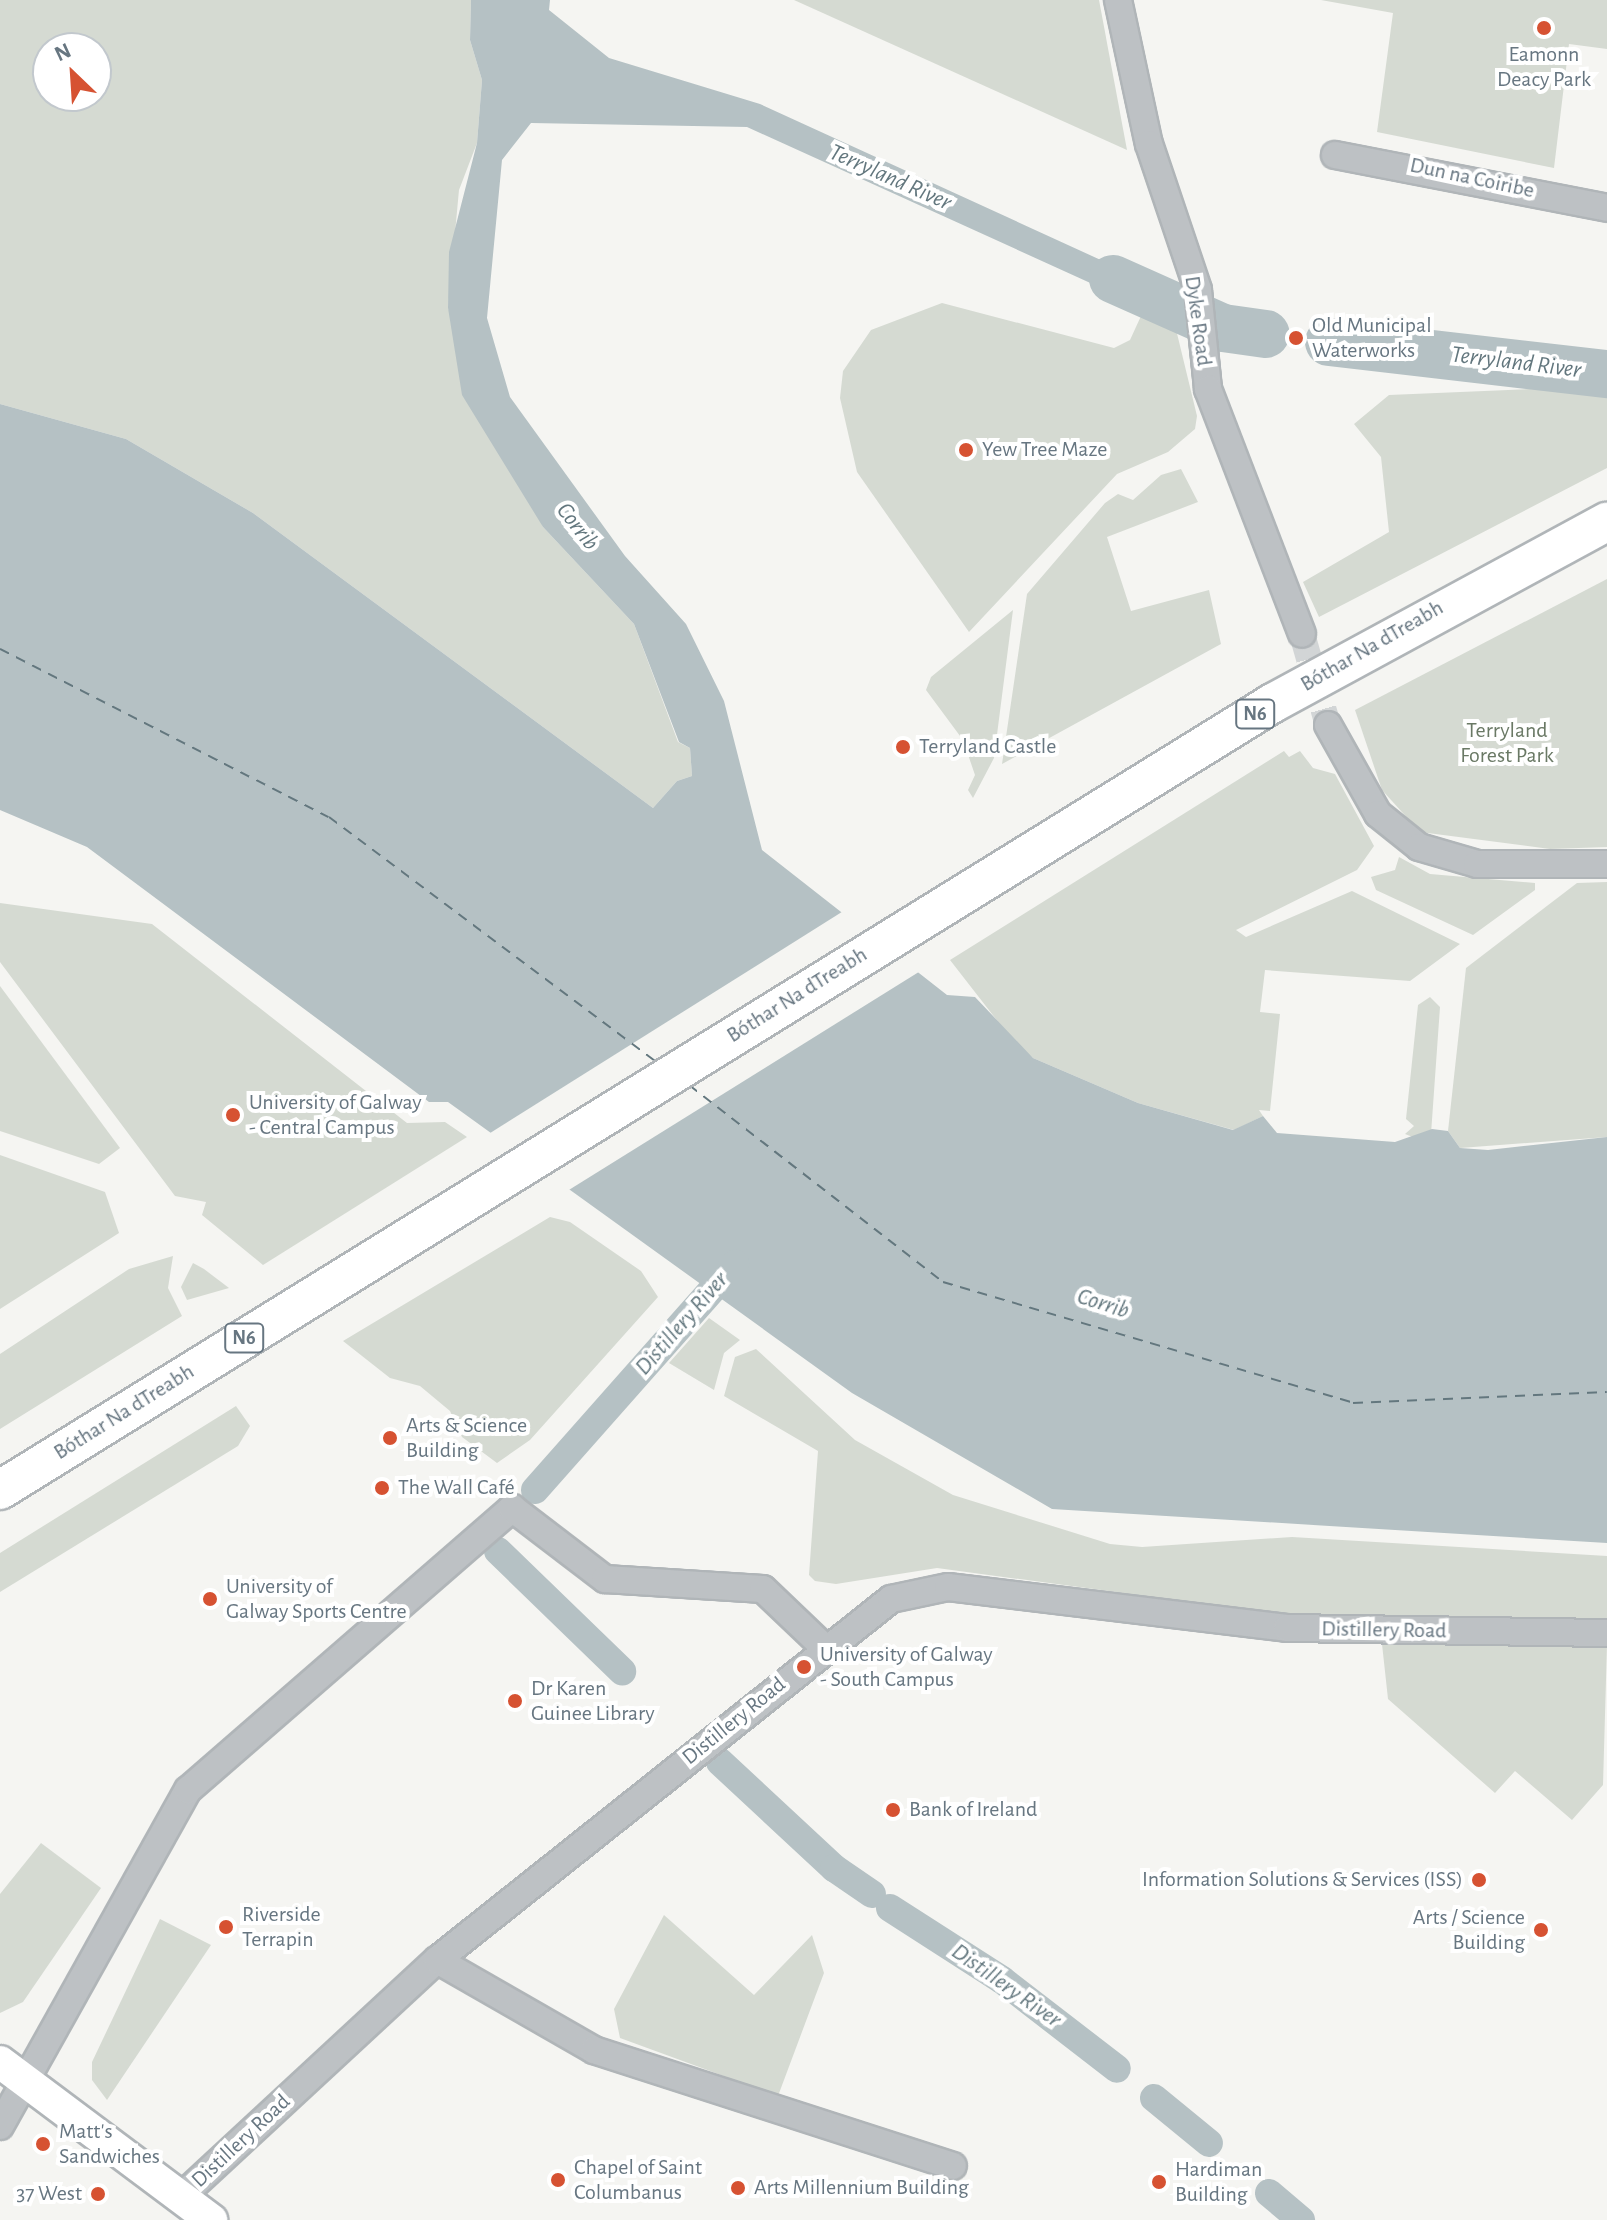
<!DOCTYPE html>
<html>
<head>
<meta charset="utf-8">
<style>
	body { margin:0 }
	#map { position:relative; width:1607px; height:2220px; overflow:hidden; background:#f5f5f2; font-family:"Alegreya Sans",sans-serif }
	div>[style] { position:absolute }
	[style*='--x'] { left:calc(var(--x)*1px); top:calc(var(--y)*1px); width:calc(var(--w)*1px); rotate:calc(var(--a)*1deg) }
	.green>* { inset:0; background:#d5dad2 }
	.water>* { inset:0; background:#b5c1c4 }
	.pier>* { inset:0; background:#f5f5f2 }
	.canal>* { height:28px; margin:-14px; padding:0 14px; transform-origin:14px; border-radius:14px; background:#b5c1c4 }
	.river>* { height:48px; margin:-24px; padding:0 24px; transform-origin:24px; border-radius:24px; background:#b5c1c4 }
	.ferry>* { height:2px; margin-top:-1px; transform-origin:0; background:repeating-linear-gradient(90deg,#63777e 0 10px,transparent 0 18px) }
	.minor-tunnel>* { height:26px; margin-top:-13px; transform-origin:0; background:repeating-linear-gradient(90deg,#d2d5d6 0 26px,transparent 0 39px) }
	.roads { filter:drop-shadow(2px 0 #b0b5b8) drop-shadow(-2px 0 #b0b5b8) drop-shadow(0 2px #b0b5b8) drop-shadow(0 -2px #b0b5b8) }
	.minor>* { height:26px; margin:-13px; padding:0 13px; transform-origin:13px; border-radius:13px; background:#bdc1c4 }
	.major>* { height:32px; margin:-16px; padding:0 16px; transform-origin:16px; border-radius:16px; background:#fff }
	.highway>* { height:38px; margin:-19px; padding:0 19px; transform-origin:19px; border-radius:19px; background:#fff }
	.dots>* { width:22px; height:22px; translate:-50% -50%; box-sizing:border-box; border:4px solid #fff; border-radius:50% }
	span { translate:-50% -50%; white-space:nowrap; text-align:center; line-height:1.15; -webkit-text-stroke:8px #fff; paint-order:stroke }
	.shield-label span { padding:2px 6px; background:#fff; border:2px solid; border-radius:6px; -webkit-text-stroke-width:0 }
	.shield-label { font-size:20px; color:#677681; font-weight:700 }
	.poi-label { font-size:22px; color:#677681 }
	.left { translate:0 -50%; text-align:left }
	.right { translate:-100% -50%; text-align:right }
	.street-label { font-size:22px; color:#677681 }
	.park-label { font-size:22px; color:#6a7965 }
	.water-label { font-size:24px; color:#63777e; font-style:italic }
	.north { position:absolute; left:32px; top:32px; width:80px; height:80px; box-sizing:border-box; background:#fff; border:2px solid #c2c8cd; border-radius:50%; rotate:335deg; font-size:22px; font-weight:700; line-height:32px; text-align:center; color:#677681 }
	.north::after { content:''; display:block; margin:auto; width:28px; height:36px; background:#d65232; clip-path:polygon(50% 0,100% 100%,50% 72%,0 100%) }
</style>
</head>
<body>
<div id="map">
	<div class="green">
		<div style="clip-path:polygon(evenodd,0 0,471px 0,470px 40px,482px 80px,477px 143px,459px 190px,448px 308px,543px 527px,634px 624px,678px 742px,690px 748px,692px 776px,677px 781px,653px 808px,253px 513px,126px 439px,0 404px,0 0,48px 48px,96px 48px,96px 96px,48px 96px,48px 48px)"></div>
		<div style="clip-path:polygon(794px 0,1099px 0,1127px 150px)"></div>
		<div style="clip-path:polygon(1321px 0,1607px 0,1607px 49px,1569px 44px,1554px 168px,1377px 132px,1393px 13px)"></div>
		<div style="clip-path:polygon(942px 303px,1114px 348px,1130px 340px,1141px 316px,1157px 313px,1174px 321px,1197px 416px,1195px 429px,1168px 452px,1117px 474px,969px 632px,857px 472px,840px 398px,843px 371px,871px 330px)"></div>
		<div style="clip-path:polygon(1607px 360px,1607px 468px,1319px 617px,1303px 582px,1389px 532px,1381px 457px,1354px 424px,1389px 395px,1556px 388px)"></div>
		<div style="clip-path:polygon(1181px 469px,1198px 502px,1107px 537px,1131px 611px,1209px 590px,1221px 644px,1002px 764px,1027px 594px,1105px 503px,1118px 494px,1133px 500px,1161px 475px)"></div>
		<div style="clip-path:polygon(1607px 579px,1607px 847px,1550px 849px,1420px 832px,1382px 790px,1355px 710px)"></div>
		<div style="clip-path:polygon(1013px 610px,994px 758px,973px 798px,968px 790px,975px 775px,963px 740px,926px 690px,931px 677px)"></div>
		<div style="clip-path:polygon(1284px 751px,1289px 757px,1300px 751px,1313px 768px,1335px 774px,1374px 846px,1357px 870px,1236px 930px,1246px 937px,1352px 891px,1460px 944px,1410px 981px,1265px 970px,1260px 1012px,1280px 1014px,1270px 1111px,1259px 1110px,1263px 1116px,1234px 1130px,1138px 1103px,1033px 1058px,1013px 1041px,950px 960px)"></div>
		<div style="clip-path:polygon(1399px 857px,1430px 874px,1535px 883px,1535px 890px,1473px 935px,1376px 890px,1371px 877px,1395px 870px)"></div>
		<div style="clip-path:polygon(1607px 882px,1607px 1137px,1460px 1148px,1448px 1131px,1466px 968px,1577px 883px)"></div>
		<div style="clip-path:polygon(0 903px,152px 924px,407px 1123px,445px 1122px,467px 1137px,263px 1265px,202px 1215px,206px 1202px,175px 1196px,0 962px)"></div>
		<div style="clip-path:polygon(0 986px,120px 1148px,99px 1164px,0 1131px)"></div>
		<div style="clip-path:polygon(1430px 997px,1440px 1007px,1431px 1134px,1418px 1139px,1405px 1134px,1414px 1126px,1406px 1119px,1418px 1005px)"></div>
		<div style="clip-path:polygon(0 1155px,105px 1192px,119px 1233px,0 1309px)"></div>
		<div style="clip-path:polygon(550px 1217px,570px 1222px,641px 1271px,658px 1297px,530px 1440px,497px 1463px,462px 1437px,450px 1411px,420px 1386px,390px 1378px,343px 1341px)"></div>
		<div style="clip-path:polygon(173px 1256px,168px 1288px,182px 1316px,0 1429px,0 1354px,129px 1269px)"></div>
		<div style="clip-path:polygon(193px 1263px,204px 1269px,229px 1288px,187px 1300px,181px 1287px)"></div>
		<div style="clip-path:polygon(709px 1318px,740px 1340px,724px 1353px,714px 1390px,669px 1363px)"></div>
		<div style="clip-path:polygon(756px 1349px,855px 1440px,953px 1495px,1110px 1544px,1142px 1547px,1292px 1537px,1607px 1556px,1607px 1621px,1287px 1615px,937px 1568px,836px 1584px,815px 1581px,809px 1575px,818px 1451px,724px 1396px,735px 1357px)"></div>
		<div style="clip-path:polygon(236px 1406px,250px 1426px,238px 1446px,0 1592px,0 1553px)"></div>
		<div style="clip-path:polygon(1382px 1644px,1607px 1645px,1603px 1785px,1572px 1820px,1515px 1771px,1495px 1793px,1388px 1699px)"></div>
		<div style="clip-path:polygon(41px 1843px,101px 1888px,23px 2002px,0 2013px,0 1894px)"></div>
		<div style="clip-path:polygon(664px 1915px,754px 1995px,812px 1935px,824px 1973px,778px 2096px,620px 2038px,614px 2009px)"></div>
		<div style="clip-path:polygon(160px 1919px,211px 1945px,107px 2100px,92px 2080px,92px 2062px)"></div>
	</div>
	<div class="water">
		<div style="clip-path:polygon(471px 0,550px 0,549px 10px,609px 58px,760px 104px,1175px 294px,1174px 321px,747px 127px,531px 123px,502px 160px,487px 318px,510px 397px,625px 556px,686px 624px,724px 701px,762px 850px,947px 995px,975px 997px,1033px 1058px,1138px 1103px,1233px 1130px,1263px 1116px,1277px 1133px,1395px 1142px,1432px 1129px,1448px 1131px,1460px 1148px,1488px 1150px,1607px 1137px,1607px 1543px,1052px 1509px,852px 1393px,448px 1102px,429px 1102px,87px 847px,0 810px,0 404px,126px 439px,253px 513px,653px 808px,677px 781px,692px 776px,690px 748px,679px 742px,634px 624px,543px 527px,462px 395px,448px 308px,449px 252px,477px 143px,482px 80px,470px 40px)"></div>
	</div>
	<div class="pier">
		<div style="clip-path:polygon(845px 910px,922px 970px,564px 1193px,487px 1135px)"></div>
	</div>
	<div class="canal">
		<div style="--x:535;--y:1490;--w:302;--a:-48.5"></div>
		<div style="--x:498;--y:1551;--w:173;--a:44.1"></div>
		<div style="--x:720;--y:1762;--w:156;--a:42.9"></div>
		<div style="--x:834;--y:1868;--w:46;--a:34.4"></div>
		<div style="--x:890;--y:1908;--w:133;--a:32.7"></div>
		<div style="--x:1002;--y:1980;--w:145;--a:37.7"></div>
		<div style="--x:1154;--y:2098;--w:71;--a:39.3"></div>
		<div style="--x:1269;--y:2193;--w:42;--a:40.2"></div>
	</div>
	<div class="river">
		<div style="--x:1113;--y:279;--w:120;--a:24"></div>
		<div style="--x:1223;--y:328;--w:43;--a:7.9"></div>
		<div style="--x:1329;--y:342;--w:280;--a:6.6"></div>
	</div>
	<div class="ferry">
		<div style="--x:0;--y:649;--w:369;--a:27.1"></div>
		<div style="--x:329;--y:817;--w:411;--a:36.8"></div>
		<div style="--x:689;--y:1085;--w:321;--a:37.8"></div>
		<div style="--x:943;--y:1282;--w:427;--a:16.4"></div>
		<div style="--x:1353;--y:1403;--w:254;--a:-2.5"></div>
	</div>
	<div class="minor-tunnel">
		<div style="--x:1302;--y:634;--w:95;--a:74.1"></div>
	</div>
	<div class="roads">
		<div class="minor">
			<div style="--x:1118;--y:0;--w:147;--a:77.9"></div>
			<div style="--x:1149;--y:144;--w:154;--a:71.4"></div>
			<div style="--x:1198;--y:290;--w:100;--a:84.2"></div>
			<div style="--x:1208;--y:389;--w:262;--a:69"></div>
			<div style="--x:1335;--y:155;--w:277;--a:11"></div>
			<div style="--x:1328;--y:725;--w:102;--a:60.7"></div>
			<div style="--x:1378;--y:814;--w:53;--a:38.8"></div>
			<div style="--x:1419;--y:847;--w:60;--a:16.3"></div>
			<div style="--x:1477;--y:864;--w:130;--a:0"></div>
			<div style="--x:437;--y:1960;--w:181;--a:29.8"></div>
			<div style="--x:594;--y:2050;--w:377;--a:17.9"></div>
			<div style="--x:0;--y:2126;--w:385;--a:-60.8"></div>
			<div style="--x:188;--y:1790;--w:430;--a:-41"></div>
			<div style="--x:512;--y:1508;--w:117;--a:37.4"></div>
			<div style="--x:605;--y:1579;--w:158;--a:3.6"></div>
			<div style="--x:763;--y:1589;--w:86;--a:43.6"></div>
			<div style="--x:183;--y:2195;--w:346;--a:-42.8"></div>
			<div style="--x:437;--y:1960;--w:580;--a:-38.49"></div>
			<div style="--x:891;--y:1599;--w:58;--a:-11.9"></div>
			<div style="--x:948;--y:1587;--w:341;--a:6.9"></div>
			<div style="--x:1287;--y:1628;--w:320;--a:0.9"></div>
		</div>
		<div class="major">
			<div style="--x:0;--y:2062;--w:264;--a:36.8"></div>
		</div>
		<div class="highway">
			<div style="--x:0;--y:1490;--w:1497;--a:-31.73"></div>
			<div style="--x:1273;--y:703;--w:380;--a:-28.5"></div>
		</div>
	</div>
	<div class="dots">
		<div style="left:1544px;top:28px;background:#d65232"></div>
		<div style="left:1296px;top:338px;background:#d65232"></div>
		<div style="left:966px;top:450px;background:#d65232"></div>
		<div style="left:903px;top:747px;background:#d65232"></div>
		<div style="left:233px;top:1115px;background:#d65232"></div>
		<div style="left:390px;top:1438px;background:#d65232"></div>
		<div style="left:382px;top:1488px;background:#d65232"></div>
		<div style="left:210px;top:1599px;background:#d65232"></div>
		<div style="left:804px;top:1667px;background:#d65232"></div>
		<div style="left:515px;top:1701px;background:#d65232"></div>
		<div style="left:893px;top:1810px;background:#d65232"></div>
		<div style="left:1479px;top:1880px;background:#d65232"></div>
		<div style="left:226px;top:1927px;background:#d65232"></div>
		<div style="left:1541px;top:1930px;background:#d65232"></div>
		<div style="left:43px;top:2144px;background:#d65232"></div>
		<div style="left:558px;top:2180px;background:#d65232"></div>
		<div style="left:1159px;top:2182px;background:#d65232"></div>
		<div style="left:738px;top:2188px;background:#d65232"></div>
		<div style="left:98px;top:2194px;background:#d65232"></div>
	</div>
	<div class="shield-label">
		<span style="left:1255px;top:714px">N6</span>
		<span style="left:244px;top:1338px">N6</span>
	</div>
	<div class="poi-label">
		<span style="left:1544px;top:67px">Eamonn<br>Deacy Park</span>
		<span class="left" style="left:1312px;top:338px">Old Municipal<br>Waterworks</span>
		<span class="left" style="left:982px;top:450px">Yew Tree Maze</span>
		<span class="left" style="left:919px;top:747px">Terryland Castle</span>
		<span class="left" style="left:249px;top:1115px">University of Galway<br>- Central Campus</span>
		<span class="left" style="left:406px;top:1438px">Arts &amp; Science<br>Building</span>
		<span class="left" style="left:398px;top:1488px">The Wall Café</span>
		<span class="left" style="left:226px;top:1599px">University of<br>Galway Sports Centre</span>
		<span class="left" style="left:820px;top:1667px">University of Galway<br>- South Campus</span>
		<span class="left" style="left:531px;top:1701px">Dr Karen<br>Guinee Library</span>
		<span class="left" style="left:909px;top:1810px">Bank of Ireland</span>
		<span class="right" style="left:1463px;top:1880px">Information Solutions &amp; Services (ISS)</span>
		<span class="left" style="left:242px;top:1927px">Riverside<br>Terrapin</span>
		<span class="right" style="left:1525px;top:1930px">Arts / Science<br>Building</span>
		<span class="left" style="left:59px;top:2144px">Matt's<br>Sandwiches</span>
		<span class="left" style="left:574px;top:2180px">Chapel of Saint<br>Columbanus</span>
		<span class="left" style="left:1175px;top:2182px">Hardiman<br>Building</span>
		<span class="left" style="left:754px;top:2188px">Arts Millennium Building</span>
		<span class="right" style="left:82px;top:2194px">37 West</span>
	</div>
	<div class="street-label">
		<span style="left:1472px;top:178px;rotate:12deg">Dun na Coiribe</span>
		<span style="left:1198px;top:321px;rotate:82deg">Dyke Road</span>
		<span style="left:1372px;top:646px;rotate:-30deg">Bóthar Na dTreabh</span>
		<span style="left:797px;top:995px;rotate:-32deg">Bóthar Na dTreabh</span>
		<span style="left:124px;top:1412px;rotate:-32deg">Bóthar Na dTreabh</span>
		<span style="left:1384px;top:1630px;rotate:1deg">Distillery Road</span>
		<span style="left:734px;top:1721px;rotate:-39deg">Distillery Road</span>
		<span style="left:241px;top:2141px;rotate:-43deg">Distillery Road</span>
	</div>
	<div class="park-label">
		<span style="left:1507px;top:743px">Terryland<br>Forest Park</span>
	</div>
	<div class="water-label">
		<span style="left:890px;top:178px;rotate:24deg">Terryland River</span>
		<span style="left:1516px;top:363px;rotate:7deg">Terryland River</span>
		<span style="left:577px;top:527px;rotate:52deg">Corrib</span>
		<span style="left:1103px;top:1304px;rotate:17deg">Corrib</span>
		<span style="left:682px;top:1324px;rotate:-49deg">Distillery River</span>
		<span style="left:1006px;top:1986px;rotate:35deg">Distillery River</span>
	</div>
	<div class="north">N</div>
</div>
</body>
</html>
